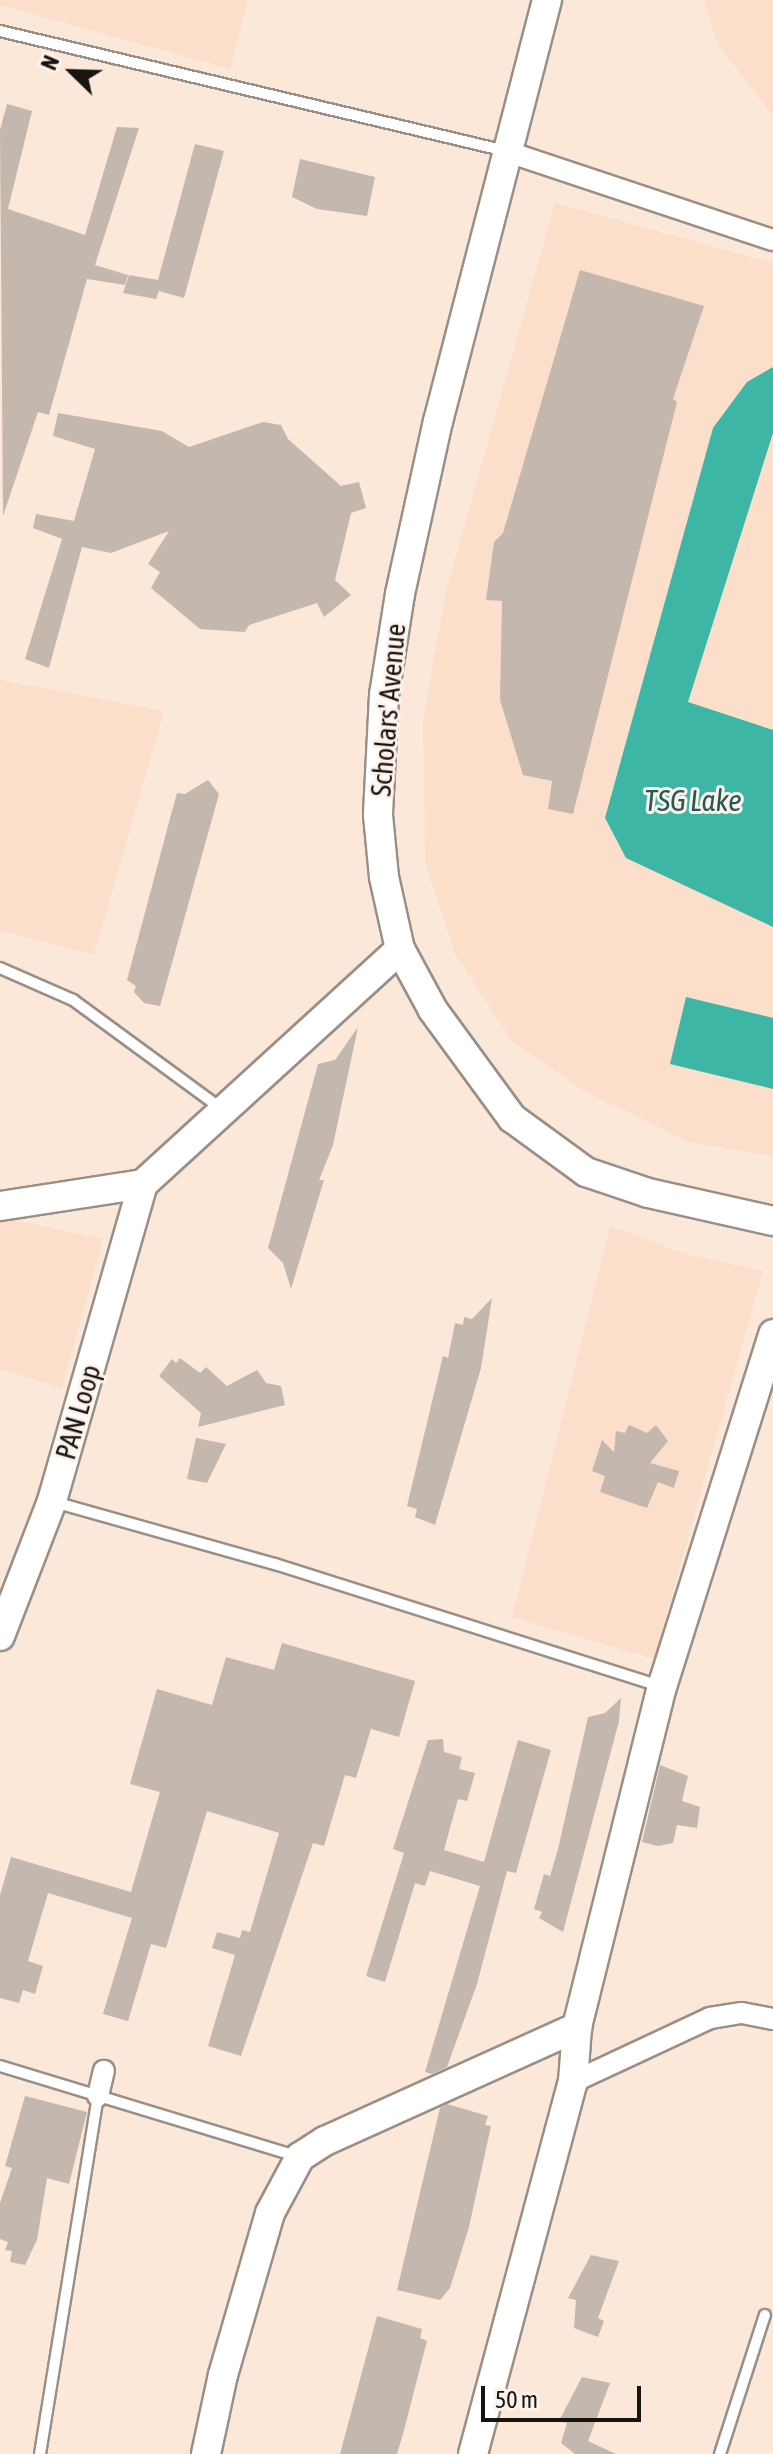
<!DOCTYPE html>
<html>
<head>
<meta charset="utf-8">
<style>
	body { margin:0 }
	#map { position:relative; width:773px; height:2454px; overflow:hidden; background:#fdf3ec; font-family:"Asap Condensed",sans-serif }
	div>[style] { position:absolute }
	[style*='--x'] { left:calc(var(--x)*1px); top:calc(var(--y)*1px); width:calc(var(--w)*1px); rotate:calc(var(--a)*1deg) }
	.built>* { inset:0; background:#fbe8d9 }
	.green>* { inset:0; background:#fbdfca }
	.water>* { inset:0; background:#3eb6a5 }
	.building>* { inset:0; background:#c3b7ae }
	.roads { filter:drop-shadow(2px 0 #9a8f86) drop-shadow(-2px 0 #9a8f86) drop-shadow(0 2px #9a8f86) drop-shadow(0 -2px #9a8f86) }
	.lane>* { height:10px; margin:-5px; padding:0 5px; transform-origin:5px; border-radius:5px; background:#fff }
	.street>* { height:20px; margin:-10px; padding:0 10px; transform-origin:10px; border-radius:10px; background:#fff }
	.secondary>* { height:28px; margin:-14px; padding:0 14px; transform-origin:14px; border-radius:14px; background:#fff }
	span { translate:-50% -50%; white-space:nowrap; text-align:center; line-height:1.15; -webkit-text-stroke:6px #fdf3ec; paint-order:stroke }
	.street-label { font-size:28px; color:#181410 }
	.water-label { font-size:30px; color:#285951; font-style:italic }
	.north { position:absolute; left:32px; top:32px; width:80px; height:80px; -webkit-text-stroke:6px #fdf3ec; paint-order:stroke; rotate:293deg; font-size:22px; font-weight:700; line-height:32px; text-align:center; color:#181410 }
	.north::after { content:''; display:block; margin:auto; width:28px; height:36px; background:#181410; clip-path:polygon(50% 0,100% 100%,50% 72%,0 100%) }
	.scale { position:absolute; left:481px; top:2386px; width:160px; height:36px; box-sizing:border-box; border:4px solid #181410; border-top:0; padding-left:10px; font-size:24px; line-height:28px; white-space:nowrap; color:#181410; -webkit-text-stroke:6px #fdf3ec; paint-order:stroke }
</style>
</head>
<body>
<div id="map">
	<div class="built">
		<div style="clip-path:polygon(0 0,773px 0,773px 2454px,0 2454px)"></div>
	</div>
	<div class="green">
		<div style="clip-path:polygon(0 0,248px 0,230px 69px,0 5px)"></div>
		<div style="clip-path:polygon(704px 0,773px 0,773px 115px,718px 45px)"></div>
		<div style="clip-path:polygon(555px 203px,773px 263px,773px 1156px,688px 1142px,584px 1091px,512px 1041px,455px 954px,425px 863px,423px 724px,445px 595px)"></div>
		<div style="clip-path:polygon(0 680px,164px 711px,94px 955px,0 930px)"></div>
		<div style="clip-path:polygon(0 1217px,103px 1239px,62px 1388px,0 1369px)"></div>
		<div style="clip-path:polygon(610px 1226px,686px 1254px,763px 1271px,654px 1659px,512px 1617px)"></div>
	</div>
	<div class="water">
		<div style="clip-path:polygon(773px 367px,773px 433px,688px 702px,773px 730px,773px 927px,626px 858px,605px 818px,713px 428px,747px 382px)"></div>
		<div style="clip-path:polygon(686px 997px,773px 1018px,773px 1089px,670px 1064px)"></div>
	</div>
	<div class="building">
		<div style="clip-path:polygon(7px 104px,32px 111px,8px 209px,85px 235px,117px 127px,139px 128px,95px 265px,128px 275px,125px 285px,87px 279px,49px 415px,38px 412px,3px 516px,0 130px)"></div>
		<div style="clip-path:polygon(195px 144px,224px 151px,184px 298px,159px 291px,156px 299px,123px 293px,129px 275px,158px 280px)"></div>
		<div style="clip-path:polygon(300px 159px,375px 177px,367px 216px,317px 209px,292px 197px)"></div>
		<div style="clip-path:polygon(580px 270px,704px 306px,673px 399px,677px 402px,573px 814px,548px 809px,552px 781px,523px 775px,500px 700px,502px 601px,486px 600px,494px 542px,503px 533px)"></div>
		<div style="clip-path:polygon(58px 413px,162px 431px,189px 447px,263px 422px,281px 425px,288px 439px,341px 486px,359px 482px,366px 508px,351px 513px,335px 580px,351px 595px,324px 617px,317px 603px,249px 625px,245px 632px,200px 629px,151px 588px,160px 572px,148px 564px,169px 531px,111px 553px,82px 547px,49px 668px,25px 659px,62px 539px,33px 528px,36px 514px,74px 521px,95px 449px,53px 436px)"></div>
		<div style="clip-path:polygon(208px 780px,219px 794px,160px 1006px,144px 1003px,134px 992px,136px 986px,127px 980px,172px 811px,177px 793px,185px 794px)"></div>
		<div style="clip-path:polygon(358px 1027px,333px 1145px,319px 1180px,324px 1180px,291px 1289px,283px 1263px,268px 1248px,318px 1064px,335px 1060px)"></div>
		<div style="clip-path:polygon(492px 1298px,481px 1368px,435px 1525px,415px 1517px,417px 1509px,407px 1506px,443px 1356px,448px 1358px,455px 1323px,463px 1325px,464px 1317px,472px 1319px)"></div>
		<div style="clip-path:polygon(180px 1358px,200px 1373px,206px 1367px,227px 1386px,257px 1370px,266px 1383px,281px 1386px,285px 1405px,198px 1427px,201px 1413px,159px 1376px,172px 1359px,176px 1363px)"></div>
		<div style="clip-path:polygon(629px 1425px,647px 1433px,656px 1425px,668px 1441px,650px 1463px,679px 1471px,674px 1488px,658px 1482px,647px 1508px,600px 1492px,605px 1476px,592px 1471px,602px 1440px,614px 1452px,616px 1431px,625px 1433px)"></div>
		<div style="clip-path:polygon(196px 1438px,226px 1444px,207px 1483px,187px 1479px)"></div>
		<div style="clip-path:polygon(282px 1643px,415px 1681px,399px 1737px,371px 1729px,356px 1778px,345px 1775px,324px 1846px,313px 1843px,241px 2056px,208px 2046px,235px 1955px,212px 1948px,217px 1932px,240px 1938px,242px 1930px,250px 1932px,279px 1833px,207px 1811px,166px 1948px,151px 1944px,128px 2021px,103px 2014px,132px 1918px,48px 1893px,28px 1961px,43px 1966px,35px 1994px,23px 1990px,19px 2003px,0 1998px,0 1895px,11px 1857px,131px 1892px,160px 1792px,130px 1784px,157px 1689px,212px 1705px,226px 1657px,274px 1670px)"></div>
		<div style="clip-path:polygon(621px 1698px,619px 1721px,563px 1932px,539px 1918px,542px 1912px,534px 1909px,544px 1874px,550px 1876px,558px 1849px,588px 1717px,605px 1713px)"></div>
		<div style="clip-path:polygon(443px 1739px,444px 1752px,462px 1757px,459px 1769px,475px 1773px,467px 1801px,458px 1799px,444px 1850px,484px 1862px,518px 1740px,551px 1750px,516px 1873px,507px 1871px,477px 1984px,447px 2067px,432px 2074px,425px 2072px,480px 1886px,430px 1871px,425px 1886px,415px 1883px,385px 1982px,366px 1976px,404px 1853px,393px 1849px,428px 1740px)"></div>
		<div style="clip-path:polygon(660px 1765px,688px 1776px,682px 1801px,700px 1807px,697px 1828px,677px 1825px,673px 1843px,658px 1846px,642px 1842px)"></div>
		<div style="clip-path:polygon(25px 2096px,87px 2112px,69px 2184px,47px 2178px,37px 2240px,25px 2265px,10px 2262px,12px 2251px,5px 2250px,8px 2242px,0 2239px,0 2203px,12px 2168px,5px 2166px)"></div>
		<div style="clip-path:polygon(447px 2104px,488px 2116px,485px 2125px,491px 2126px,469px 2227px,450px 2288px,440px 2300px,397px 2290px,440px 2108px)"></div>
		<div style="clip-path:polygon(591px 2255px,619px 2261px,598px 2318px,604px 2321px,598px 2337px,574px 2328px,576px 2300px,568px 2298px)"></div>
		<div style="clip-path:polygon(377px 2316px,422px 2329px,420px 2338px,427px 2341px,403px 2434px,397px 2454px,340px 2454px)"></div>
		<div style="clip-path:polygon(582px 2377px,610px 2383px,588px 2441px,616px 2454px,575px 2454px,561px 2443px,567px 2423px,559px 2421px)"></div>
	</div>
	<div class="roads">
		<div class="lane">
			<div style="--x:0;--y:31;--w:520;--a:13.34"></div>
			<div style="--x:0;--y:968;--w:80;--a:23.7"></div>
			<div style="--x:73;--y:1000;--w:185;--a:36.2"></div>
			<div style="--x:54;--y:1502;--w:230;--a:15.7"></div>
			<div style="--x:275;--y:1564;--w:403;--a:17.6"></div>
			<div style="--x:0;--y:2066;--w:313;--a:16.9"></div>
			<div style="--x:40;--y:2454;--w:363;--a:-80.8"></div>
			<div style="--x:720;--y:2454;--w:146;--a:-72.1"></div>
		</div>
		<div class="street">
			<div style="--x:508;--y:152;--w:279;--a:18.4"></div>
			<div style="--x:573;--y:2082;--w:151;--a:-25"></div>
			<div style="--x:710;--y:2018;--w:32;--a:-9"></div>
			<div style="--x:742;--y:2013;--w:32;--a:11"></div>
			<div style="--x:98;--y:2096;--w:26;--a:-77"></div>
		</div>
		<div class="secondary">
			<div style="--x:547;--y:0;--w:435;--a:104.5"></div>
			<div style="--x:438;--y:421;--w:177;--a:102.4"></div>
			<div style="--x:400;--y:594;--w:102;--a:99"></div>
			<div style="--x:384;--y:695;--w:120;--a:92.9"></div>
			<div style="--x:378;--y:815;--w:62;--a:84.5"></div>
			<div style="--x:384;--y:877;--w:74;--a:77.5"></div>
			<div style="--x:400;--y:949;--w:69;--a:61.6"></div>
			<div style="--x:433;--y:1010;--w:134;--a:53.8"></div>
			<div style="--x:512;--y:1118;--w:92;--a:36.1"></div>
			<div style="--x:586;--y:1172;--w:65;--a:18.7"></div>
			<div style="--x:648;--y:1193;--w:128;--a:12.6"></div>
			<div style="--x:0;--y:1206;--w:145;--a:-8.7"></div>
			<div style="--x:0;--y:1636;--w:145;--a:-68.9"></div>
			<div style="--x:52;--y:1501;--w:330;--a:-74"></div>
			<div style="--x:143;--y:1184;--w:348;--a:-42.4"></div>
			<div style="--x:206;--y:2454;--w:81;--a:-77.9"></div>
			<div style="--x:223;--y:2375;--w:169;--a:-73.8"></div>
			<div style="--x:270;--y:2213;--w:64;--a:-61.8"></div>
			<div style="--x:300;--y:2157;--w:30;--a:-33"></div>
			<div style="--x:325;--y:2141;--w:277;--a:-24.3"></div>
			<div style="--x:473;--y:2454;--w:385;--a:-75"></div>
			<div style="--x:573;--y:2082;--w:55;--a:-85.8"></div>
			<div style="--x:577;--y:2027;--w:350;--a:-76"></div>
			<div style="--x:662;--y:1687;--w:370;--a:-72.5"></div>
		</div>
	</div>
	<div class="street-label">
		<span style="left:388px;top:710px;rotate:-85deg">Scholars' Avenue</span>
		<span style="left:78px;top:1412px;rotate:-74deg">PAN Loop</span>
	</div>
	<div class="water-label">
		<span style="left:693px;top:800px">TSG Lake</span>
	</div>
	<div class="north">N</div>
	<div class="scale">50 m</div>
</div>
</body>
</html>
